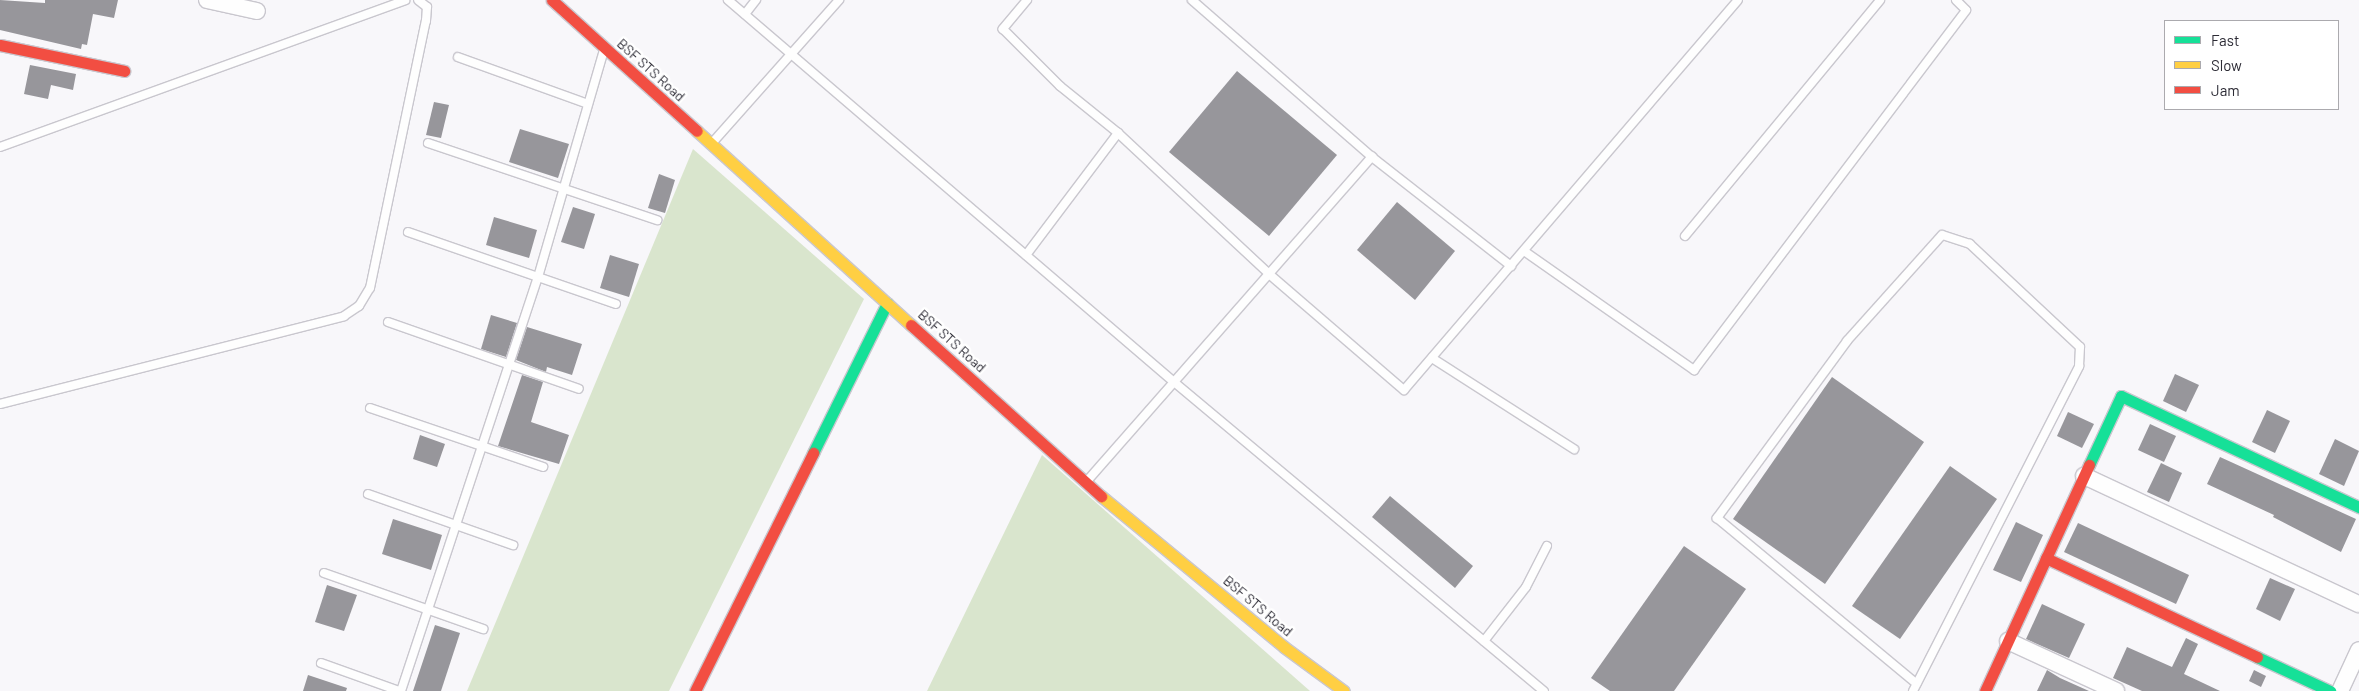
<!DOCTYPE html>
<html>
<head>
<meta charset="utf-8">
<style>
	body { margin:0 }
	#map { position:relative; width:2359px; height:691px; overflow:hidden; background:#f8f7fa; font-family:Barlow,sans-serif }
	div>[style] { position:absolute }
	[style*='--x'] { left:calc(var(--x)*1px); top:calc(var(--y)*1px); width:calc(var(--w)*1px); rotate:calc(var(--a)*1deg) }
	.green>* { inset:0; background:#d9e5cd }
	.building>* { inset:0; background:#97969b }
	.roads { filter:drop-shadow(1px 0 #c9c7ce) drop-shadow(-1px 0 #c9c7ce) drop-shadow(0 1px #c9c7ce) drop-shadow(0 -1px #c9c7ce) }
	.lane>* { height:8px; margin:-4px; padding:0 4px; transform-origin:4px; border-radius:4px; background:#fefefe }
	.street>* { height:16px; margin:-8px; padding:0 8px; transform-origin:8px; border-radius:8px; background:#fefefe }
	.fast>* { height:11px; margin:-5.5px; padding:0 5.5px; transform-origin:5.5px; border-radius:5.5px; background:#16e098 }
	.slow>* { height:11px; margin:-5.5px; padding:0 5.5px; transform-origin:5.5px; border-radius:5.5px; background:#ffcf43 }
	.jam>* { height:11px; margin:-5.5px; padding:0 5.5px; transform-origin:5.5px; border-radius:5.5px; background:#f24e42 }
	span { translate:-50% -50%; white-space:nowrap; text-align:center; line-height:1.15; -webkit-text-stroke:5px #fff; paint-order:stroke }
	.street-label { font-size:14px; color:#2c2b35 }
	.legend { position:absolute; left:2164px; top:20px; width:175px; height:90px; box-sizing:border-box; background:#fff; border:1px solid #abaaae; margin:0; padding:6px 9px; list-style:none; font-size:15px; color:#2c2b35 }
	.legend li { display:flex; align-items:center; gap:10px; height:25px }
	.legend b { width:25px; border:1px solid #abaaae }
</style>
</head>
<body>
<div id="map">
	<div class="green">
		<div style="clip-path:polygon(693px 149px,864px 299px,669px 691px,467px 691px)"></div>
		<div style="clip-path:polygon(1042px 455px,1310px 691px,927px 691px)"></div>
	</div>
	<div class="building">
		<div style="clip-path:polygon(0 0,45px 3px,45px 0,118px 0,114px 18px,93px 14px,87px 45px,82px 44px,81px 49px,0 30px)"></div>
		<div style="clip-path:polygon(30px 65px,76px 74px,73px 90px,51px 85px,48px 99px,24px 94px)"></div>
		<div style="clip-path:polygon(1237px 71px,1337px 155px,1269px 236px,1169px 152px)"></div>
		<div style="clip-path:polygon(434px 102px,449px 105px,441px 138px,426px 135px)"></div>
		<div style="clip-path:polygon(520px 129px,569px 144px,558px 178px,509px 162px)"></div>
		<div style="clip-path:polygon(659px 174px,675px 180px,665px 213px,648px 208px)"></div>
		<div style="clip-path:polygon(1397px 202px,1455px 251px,1415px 300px,1357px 250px)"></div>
		<div style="clip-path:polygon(573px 207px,595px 214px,584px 249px,561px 242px)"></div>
		<div style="clip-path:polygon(494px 217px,537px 230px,529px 258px,486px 245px)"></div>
		<div style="clip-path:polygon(610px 255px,639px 264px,629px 297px,600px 288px)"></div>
		<div style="clip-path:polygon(491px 315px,517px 323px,506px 357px,481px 349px)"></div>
		<div style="clip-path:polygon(527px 327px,582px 344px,572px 375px,547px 367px,546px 372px,516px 360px)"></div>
		<div style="clip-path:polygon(2175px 374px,2199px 385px,2186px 412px,2163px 401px)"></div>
		<div style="clip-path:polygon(522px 375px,543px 382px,531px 422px,569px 435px,559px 464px,498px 446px)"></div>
		<div style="clip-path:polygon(1832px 377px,1924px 442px,1825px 584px,1733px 519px)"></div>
		<div style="clip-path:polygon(2267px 410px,2290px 421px,2275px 453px,2252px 442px)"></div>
		<div style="clip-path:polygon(2068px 412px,2094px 424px,2082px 448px,2057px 436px)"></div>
		<div style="clip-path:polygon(2150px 424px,2176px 436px,2164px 462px,2138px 450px)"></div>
		<div style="clip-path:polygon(420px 435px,445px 444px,437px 467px,413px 459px)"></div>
		<div style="clip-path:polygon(2335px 439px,2359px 451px,2344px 486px,2319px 474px)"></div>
		<div style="clip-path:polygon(2220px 457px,2356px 519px,2341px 552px,2273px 517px,2274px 515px,2207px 484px)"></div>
		<div style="clip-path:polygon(2161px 463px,2182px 473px,2169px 502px,2147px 492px)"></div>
		<div style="clip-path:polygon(1950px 466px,1997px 499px,1900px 639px,1852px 606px)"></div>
		<div style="clip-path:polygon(1390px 496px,1473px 566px,1455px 588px,1372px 517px)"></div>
		<div style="clip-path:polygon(393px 519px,442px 535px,431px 570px,382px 554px)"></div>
		<div style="clip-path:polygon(2016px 522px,2043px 535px,2021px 582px,1993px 570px)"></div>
		<div style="clip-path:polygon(2078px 523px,2189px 575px,2176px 604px,2064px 552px)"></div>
		<div style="clip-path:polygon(1684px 546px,1746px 589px,1674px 691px,1610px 691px,1591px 678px)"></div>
		<div style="clip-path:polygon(2270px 578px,2295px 589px,2280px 621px,2256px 609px)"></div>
		<div style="clip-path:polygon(327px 585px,357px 595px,344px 631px,315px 622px)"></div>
		<div style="clip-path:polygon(2042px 604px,2085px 624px,2069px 658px,2026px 639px)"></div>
		<div style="clip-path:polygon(435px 625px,460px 633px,441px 691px,413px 691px)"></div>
		<div style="clip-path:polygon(2186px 638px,2198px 644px,2184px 674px,2220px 691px,2142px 691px,2113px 678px,2127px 647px,2172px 667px)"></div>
		<div style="clip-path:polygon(2047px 670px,2060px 678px,2089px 691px,2037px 691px)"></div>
		<div style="clip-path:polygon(2254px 670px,2266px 676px,2261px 687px,2249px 681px)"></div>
		<div style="clip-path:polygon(308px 675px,347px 688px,346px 691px,303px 691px)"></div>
	</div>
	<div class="roads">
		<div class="lane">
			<div style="--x:728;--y:0;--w:587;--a:40.58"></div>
			<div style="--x:1174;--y:382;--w:482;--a:39.9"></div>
			<div style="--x:1027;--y:0;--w:38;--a:130"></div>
			<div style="--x:1003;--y:29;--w:81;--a:45"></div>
			<div style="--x:1060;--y:86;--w:75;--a:39"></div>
			<div style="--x:1118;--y:133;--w:207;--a:43"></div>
			<div style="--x:1269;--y:274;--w:178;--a:40.7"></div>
			<div style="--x:1404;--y:390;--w:513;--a:-49.42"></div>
			<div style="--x:1192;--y:0;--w:239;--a:41.1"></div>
			<div style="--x:1372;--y:157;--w:177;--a:38.1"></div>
			<div style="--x:745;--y:14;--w:18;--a:-52"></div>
			<div style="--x:458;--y:57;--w:138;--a:19.9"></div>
			<div style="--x:713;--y:142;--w:190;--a:-48.4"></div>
			<div style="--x:428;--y:143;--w:242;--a:18.6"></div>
			<div style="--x:0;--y:147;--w:431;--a:-19.9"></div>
			<div style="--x:408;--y:232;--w:220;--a:19.1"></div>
			<div style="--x:1685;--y:236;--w:306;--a:-50.4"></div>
			<div style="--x:1524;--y:251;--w:208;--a:35"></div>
			<div style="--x:1694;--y:370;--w:451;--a:-52.9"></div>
			<div style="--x:1966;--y:10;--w:14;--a:-135"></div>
			<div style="--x:1026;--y:255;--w:153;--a:-53"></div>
			<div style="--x:388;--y:322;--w:202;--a:19.3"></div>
			<div style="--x:1432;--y:358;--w:169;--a:32.7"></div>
			<div style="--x:0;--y:404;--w:355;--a:-14.3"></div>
			<div style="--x:344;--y:316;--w:18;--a:-34"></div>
			<div style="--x:359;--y:306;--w:21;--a:-59"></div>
			<div style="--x:370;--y:288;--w:273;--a:-78.2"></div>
			<div style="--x:426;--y:21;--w:14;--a:-86"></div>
			<div style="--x:427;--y:7;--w:11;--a:-142"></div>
			<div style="--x:370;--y:408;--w:183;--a:18.8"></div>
			<div style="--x:1087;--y:481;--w:432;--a:-48.7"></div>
			<div style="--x:368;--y:494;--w:154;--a:19.4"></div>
			<div style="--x:324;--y:573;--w:169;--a:19.4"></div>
			<div style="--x:1484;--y:641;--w:68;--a:-52.1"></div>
			<div style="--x:1526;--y:587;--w:46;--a:-62.9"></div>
			<div style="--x:321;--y:663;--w:83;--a:19.7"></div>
			<div style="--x:401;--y:691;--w:436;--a:-71.7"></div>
			<div style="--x:538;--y:277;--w:236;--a:-73.8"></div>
			<div style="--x:1913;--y:691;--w:365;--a:-62.9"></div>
			<div style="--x:2079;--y:366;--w:19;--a:-87"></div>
			<div style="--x:2080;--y:347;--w:151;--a:-136.9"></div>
			<div style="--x:1970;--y:244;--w:29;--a:-162"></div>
			<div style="--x:1942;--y:235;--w:142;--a:131.9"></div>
			<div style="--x:1847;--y:341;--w:220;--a:126.3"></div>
			<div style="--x:1717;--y:518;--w:259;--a:39.7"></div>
		</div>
		<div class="street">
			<div style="--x:207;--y:0;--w:51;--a:12.4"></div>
			<div style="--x:2084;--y:476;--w:303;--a:25"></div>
			<div style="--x:2008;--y:641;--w:119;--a:24.8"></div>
			<div style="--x:2340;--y:691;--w:45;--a:-65.1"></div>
		</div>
		<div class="fast">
			<div style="--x:813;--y:453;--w:167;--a:-63.7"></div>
			<div style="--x:2089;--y:465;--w:76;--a:-65.1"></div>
			<div style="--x:2121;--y:396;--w:263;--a:25"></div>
			<div style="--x:2257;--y:657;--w:81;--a:25"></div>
		</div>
		<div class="slow">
			<div style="--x:697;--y:131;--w:289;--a:42.2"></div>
			<div style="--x:1101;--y:496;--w:237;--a:39.5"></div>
			<div style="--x:1284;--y:647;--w:74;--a:36.3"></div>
		</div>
		<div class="jam">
			<div style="--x:552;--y:0;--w:195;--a:42.1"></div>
			<div style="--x:0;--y:45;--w:127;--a:11.8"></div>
			<div style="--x:911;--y:325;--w:256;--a:42"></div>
			<div style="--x:2046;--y:558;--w:233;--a:25.1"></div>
			<div style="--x:695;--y:691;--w:266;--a:-63.6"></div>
			<div style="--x:1985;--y:691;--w:249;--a:-65.3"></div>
		</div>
	</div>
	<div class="street-label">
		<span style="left:651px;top:70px;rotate:42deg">BSF STS Road</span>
		<span style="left:952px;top:341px;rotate:42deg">BSF STS Road</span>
		<span style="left:1258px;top:606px;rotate:40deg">BSF STS Road</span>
	</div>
	<ul class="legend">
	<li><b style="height:6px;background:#16e098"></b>Fast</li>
	<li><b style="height:6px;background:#ffcf43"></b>Slow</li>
	<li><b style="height:6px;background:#f24e42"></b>Jam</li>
	</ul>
</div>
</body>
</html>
